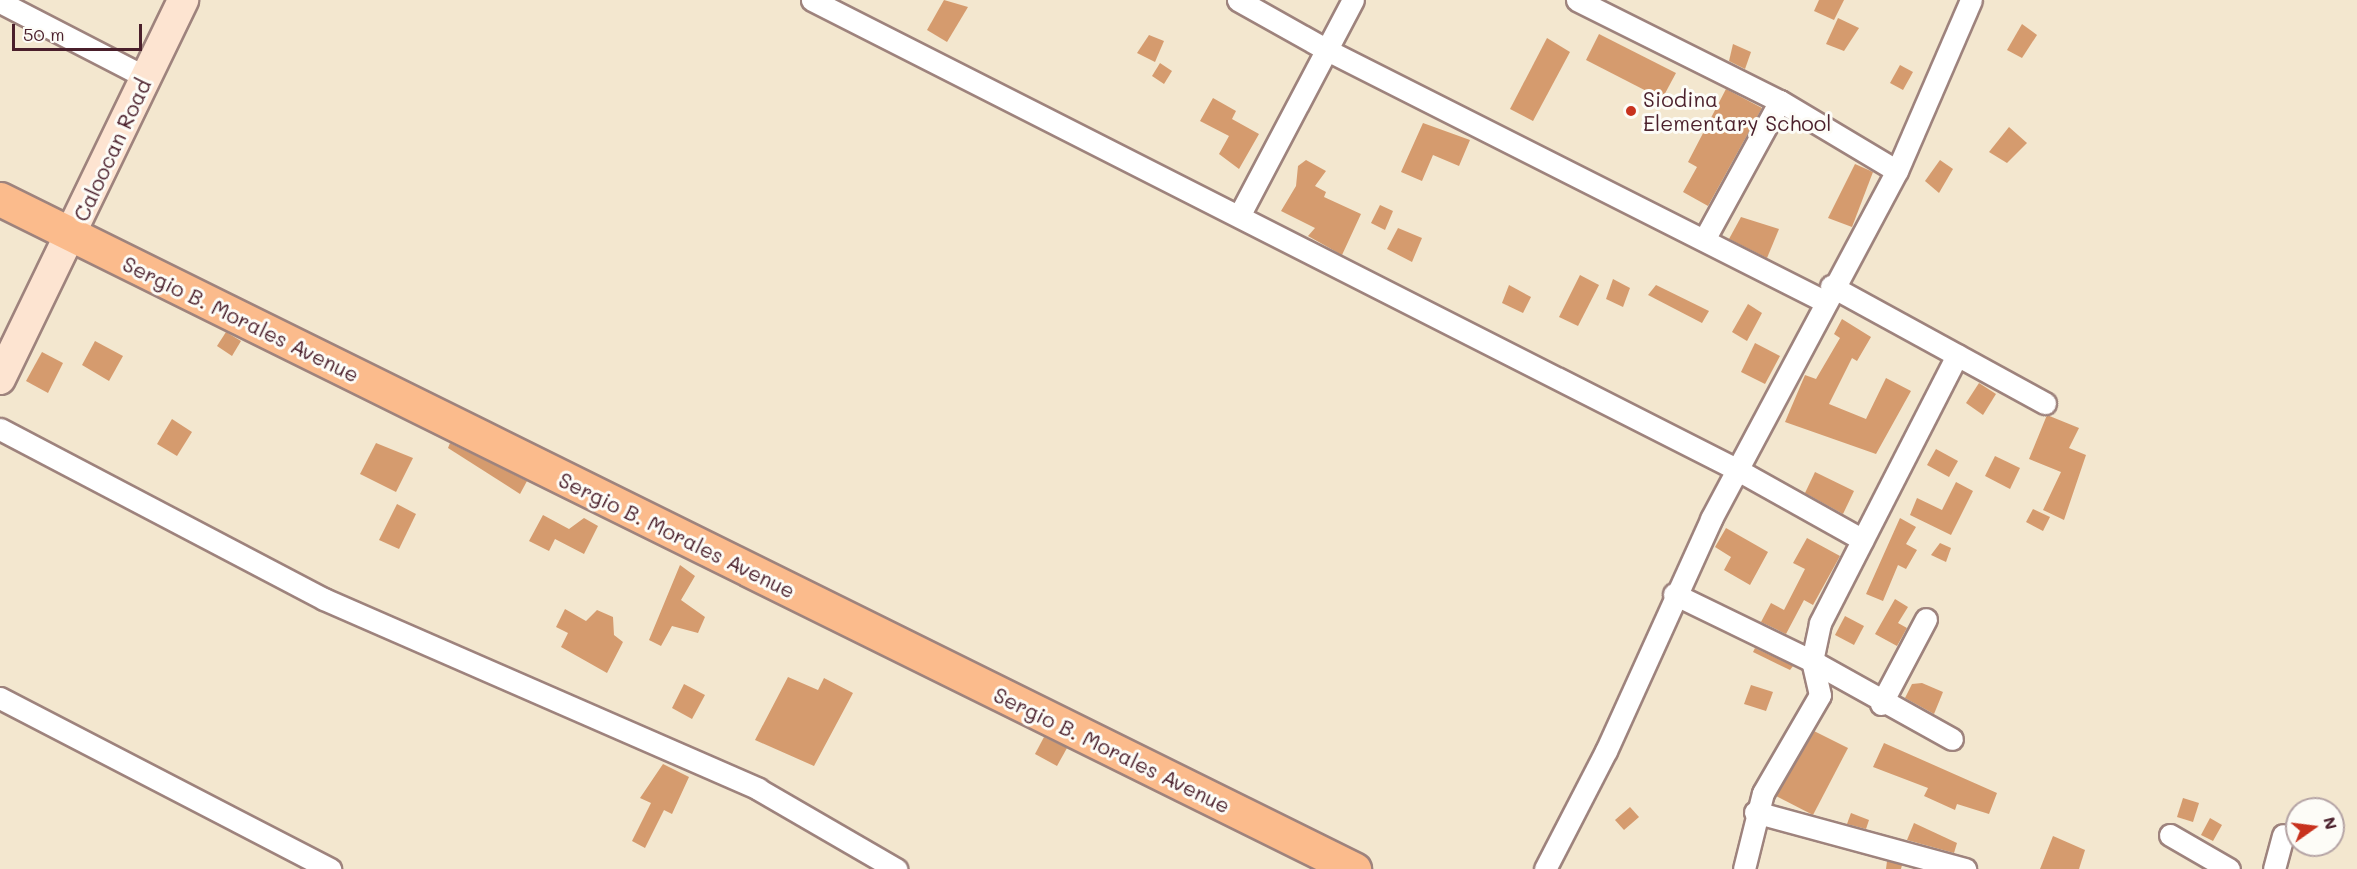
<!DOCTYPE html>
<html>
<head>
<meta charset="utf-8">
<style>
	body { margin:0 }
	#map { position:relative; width:2357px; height:869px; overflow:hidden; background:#f3e7cf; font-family:Mali,sans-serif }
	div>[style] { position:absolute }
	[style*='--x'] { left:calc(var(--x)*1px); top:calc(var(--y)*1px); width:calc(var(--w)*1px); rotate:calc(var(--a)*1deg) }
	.building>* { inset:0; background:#d59b6e }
	.roads { filter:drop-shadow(2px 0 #9e837d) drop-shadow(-2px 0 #9e837d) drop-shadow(0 2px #9e837d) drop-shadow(0 -2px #9e837d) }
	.street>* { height:21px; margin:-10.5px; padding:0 10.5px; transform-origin:10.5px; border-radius:10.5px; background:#fff }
	.secondary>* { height:30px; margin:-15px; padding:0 15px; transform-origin:15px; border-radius:15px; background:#fde4d1 }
	.primary>* { height:33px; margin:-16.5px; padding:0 16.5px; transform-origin:16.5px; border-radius:16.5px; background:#fbbb8c }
	.dots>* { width:16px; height:16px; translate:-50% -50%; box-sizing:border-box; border:3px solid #fdfcf7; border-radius:50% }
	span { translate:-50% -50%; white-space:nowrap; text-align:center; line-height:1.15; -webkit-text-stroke:6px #fdfcf7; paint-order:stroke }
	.poi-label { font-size:21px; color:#4a1f2b }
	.left { translate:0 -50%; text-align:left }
	.street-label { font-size:21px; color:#4a1f2b }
	.north { position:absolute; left:2285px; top:797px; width:60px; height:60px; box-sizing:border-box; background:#fdfcf7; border:2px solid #b5a4a5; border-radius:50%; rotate:76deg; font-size:16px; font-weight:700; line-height:24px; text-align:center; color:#4a1f2b }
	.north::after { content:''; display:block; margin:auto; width:21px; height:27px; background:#c8321e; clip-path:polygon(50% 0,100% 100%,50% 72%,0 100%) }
	.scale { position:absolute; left:12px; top:24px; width:130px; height:27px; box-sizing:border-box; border:3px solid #4a1f2b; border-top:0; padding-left:8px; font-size:18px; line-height:21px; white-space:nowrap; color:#4a1f2b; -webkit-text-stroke:4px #fdfcf7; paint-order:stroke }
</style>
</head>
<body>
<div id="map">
	<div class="building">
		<div style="clip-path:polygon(944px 0,968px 7px,947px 42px,927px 30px)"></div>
		<div style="clip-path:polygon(1819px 0,1844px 0,1834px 20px,1814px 11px)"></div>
		<div style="clip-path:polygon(1838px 18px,1859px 28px,1844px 51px,1826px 44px)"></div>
		<div style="clip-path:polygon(2022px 24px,2037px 35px,2022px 58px,2007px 50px)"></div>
		<div style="clip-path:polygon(1599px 34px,1676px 73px,1662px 99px,1586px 60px)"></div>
		<div style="clip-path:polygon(1149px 35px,1164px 41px,1155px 62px,1137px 53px)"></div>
		<div style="clip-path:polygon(1547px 38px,1570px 52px,1533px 121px,1510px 109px)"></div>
		<div style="clip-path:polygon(1733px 44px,1751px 52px,1745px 69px,1729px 61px)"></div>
		<div style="clip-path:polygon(1160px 63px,1172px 71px,1164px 84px,1152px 76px)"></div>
		<div style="clip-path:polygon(1900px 65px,1913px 72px,1903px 90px,1890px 83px)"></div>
		<div style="clip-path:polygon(1726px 89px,1762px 108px,1708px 206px,1683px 192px,1697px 167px,1688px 162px)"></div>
		<div style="clip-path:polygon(1213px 98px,1236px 111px,1232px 119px,1259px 134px,1239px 169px,1219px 154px,1229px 136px,1200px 121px)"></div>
		<div style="clip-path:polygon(1423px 123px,1470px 140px,1459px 166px,1433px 155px,1422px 181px,1401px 172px)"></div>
		<div style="clip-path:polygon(2009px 127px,2027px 143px,2007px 163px,1989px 152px)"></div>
		<div style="clip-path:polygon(1306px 160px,1326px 171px,1315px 186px,1326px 192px,1324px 197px,1361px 214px,1342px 255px,1308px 236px,1315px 228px,1281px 211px,1296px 186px,1298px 166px)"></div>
		<div style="clip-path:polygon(1940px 160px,1953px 169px,1939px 193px,1925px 181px)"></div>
		<div style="clip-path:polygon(1855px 164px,1873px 172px,1852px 227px,1828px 218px)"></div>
		<div style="clip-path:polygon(1380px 205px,1393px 211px,1385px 230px,1371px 223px)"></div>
		<div style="clip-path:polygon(1741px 217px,1779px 229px,1767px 258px,1729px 239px)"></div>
		<div style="clip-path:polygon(1398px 228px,1422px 238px,1412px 262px,1387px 249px)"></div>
		<div style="clip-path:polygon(1580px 275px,1599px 285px,1578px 326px,1559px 317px)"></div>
		<div style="clip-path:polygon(1613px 279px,1630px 288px,1623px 307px,1606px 299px)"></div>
		<div style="clip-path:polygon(1509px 285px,1531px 297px,1523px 313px,1502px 303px)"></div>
		<div style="clip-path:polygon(1656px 285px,1709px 311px,1702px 323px,1648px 295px)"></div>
		<div style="clip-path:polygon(1748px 304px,1762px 313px,1747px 341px,1732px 332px)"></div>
		<div style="clip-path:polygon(1842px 319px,1871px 337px,1857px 361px,1852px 358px,1829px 404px,1866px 419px,1886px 378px,1911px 391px,1876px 454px,1785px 422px,1805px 375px,1816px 379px,1840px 338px,1834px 334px)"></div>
		<div style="clip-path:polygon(226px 332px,241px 341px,232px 356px,217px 346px)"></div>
		<div style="clip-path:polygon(95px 341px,123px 356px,109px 381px,82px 365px)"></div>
		<div style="clip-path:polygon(1755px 343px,1780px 356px,1765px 384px,1741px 372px)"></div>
		<div style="clip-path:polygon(42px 352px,63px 363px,48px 393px,26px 381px)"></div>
		<div style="clip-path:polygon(1979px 383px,1996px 394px,1983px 415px,1966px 403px)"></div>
		<div style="clip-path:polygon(2047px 415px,2079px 428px,2069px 448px,2086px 455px,2064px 520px,2043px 510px,2061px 472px,2029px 459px)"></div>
		<div style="clip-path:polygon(172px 419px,192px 432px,177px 456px,157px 444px)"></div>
		<div style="clip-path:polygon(376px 443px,413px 458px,396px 492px,360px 474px)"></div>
		<div style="clip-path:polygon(450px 443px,527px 481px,520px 494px,448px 448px)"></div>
		<div style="clip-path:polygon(1936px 449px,1958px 461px,1949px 477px,1927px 465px)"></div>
		<div style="clip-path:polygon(1995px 456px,2020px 468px,2010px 489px,1985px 476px)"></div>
		<div style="clip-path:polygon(1815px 472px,1854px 491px,1843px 514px,1805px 493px)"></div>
		<div style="clip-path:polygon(1956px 482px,1973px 491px,1951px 535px,1910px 515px,1917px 498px,1942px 510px)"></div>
		<div style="clip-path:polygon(397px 504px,416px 514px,399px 549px,379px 540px)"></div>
		<div style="clip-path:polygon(2033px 509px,2050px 517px,2043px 531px,2026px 522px)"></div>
		<div style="clip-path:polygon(543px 515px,569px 529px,584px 518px,598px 526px,584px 554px,555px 539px,549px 551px,529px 541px)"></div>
		<div style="clip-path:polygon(1900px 518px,1916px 527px,1906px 544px,1917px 550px,1906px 569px,1898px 565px,1883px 601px,1866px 594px)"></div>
		<div style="clip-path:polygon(1726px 528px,1768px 552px,1750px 585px,1724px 570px,1731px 557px,1715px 547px)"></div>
		<div style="clip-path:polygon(1807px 538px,1840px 556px,1813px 605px,1804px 600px,1786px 634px,1761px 622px,1771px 603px,1784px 610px,1805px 569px,1793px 563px)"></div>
		<div style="clip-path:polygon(1940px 543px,1951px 548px,1946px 562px,1931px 555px)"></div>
		<div style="clip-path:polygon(680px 565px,695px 576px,681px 600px,705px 617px,698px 633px,672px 626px,661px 646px,649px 640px)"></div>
		<div style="clip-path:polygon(1895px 599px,1908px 607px,1898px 623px,1907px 628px,1897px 646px,1875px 634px)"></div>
		<div style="clip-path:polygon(565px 609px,586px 621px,597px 610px,613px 617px,614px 635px,623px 642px,607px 673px,561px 647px,568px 633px,556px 627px)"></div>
		<div style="clip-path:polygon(1845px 616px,1864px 626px,1854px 645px,1835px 635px)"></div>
		<div style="clip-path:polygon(1755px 648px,1793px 666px,1790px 670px,1753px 652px)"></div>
		<div style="clip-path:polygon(788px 677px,818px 690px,824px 678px,853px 693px,814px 766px,755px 740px)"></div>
		<div style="clip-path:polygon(1922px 683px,1943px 692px,1934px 714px,1905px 698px,1912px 684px)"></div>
		<div style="clip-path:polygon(684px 684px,705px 695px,692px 719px,672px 708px)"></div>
		<div style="clip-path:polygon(1751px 685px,1773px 692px,1766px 711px,1744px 704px)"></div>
		<div style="clip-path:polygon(1814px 731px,1848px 748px,1813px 815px,1776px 796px)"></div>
		<div style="clip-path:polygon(1044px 737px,1067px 748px,1057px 766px,1035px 754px)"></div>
		<div style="clip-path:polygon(1884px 743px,1997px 793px,1989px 814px,1957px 804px,1955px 810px,1924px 796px,1928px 788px,1873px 767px)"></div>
		<div style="clip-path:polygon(663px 764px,689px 777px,672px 814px,664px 810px,645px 848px,632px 841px,651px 803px,640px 798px)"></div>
		<div style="clip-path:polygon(2183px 798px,2199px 803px,2193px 822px,2177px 817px)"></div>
		<div style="clip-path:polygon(1630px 807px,1639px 817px,1624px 830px,1615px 820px)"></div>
		<div style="clip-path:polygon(1851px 813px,1869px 820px,1866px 829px,1847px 824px)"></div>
		<div style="clip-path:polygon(2210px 818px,2222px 825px,2213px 841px,2201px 835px)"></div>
		<div style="clip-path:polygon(1914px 823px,1957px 843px,1954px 853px,1907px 840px)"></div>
		<div style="clip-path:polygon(2053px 836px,2085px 850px,2079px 869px,2040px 869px)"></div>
		<div style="clip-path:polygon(1887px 861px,1902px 865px,1901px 869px,1886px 869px)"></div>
	</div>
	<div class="roads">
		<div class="street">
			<div style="--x:812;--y:0;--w:1036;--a:26.91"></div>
			<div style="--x:1736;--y:469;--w:145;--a:29.2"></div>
			<div style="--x:1238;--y:0;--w:102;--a:29.3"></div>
			<div style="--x:1327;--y:50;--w:557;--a:26.8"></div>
			<div style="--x:1577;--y:0;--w:227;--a:26.5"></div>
			<div style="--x:1780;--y:101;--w:136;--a:30.9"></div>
			<div style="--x:0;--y:2;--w:163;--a:27.3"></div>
			<div style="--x:1239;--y:216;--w:244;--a:-62.2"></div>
			<div style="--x:1705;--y:238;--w:156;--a:-61.3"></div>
			<div style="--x:1831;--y:286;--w:244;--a:28.7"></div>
			<div style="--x:0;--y:429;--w:366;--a:27.7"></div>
			<div style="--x:324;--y:599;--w:474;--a:23.6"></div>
			<div style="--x:758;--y:789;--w:160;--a:30.1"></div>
			<div style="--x:1674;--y:594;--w:153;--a:25.9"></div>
			<div style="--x:1812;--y:661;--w:160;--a:29.1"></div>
			<div style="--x:0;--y:698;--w:372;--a:27.4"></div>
			<div style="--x:1881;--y:704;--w:96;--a:-62.1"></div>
			<div style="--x:1755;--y:812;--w:218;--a:15.2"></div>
			<div style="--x:2170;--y:835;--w:68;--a:30"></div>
			<div style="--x:1545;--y:869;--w:133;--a:-62.7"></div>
			<div style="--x:1606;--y:751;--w:255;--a:-65.6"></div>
			<div style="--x:1711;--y:519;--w:395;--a:-61.9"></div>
			<div style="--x:1897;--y:171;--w:186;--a:-66.6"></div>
			<div style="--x:1744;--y:869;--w:78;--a:-76"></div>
			<div style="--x:1763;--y:793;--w:113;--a:-59.8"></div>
			<div style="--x:1820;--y:695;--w:35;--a:-103"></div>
			<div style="--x:1812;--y:661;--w:39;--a:-78"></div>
			<div style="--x:1820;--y:623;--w:301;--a:-62.9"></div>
			<div style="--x:2274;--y:869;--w:35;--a:-75"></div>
		</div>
		<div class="secondary">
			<div style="--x:0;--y:379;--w:421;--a:-64.2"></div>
		</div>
		<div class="primary">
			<div style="--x:0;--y:199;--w:1511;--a:26.33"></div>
		</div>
	</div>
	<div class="dots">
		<div style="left:1631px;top:111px;background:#c8321e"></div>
	</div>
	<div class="poi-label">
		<span class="left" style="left:1643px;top:111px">Siodina<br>Elementary School</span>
	</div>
	<div class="street-label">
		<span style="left:112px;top:150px;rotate:-65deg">Caloocan Road</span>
		<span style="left:241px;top:319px;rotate:26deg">Sergio B. Morales Avenue</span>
		<span style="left:677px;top:535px;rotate:26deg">Sergio B. Morales Avenue</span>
		<span style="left:1112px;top:750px;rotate:26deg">Sergio B. Morales Avenue</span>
	</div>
	<div class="north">N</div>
	<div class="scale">50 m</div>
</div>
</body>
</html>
